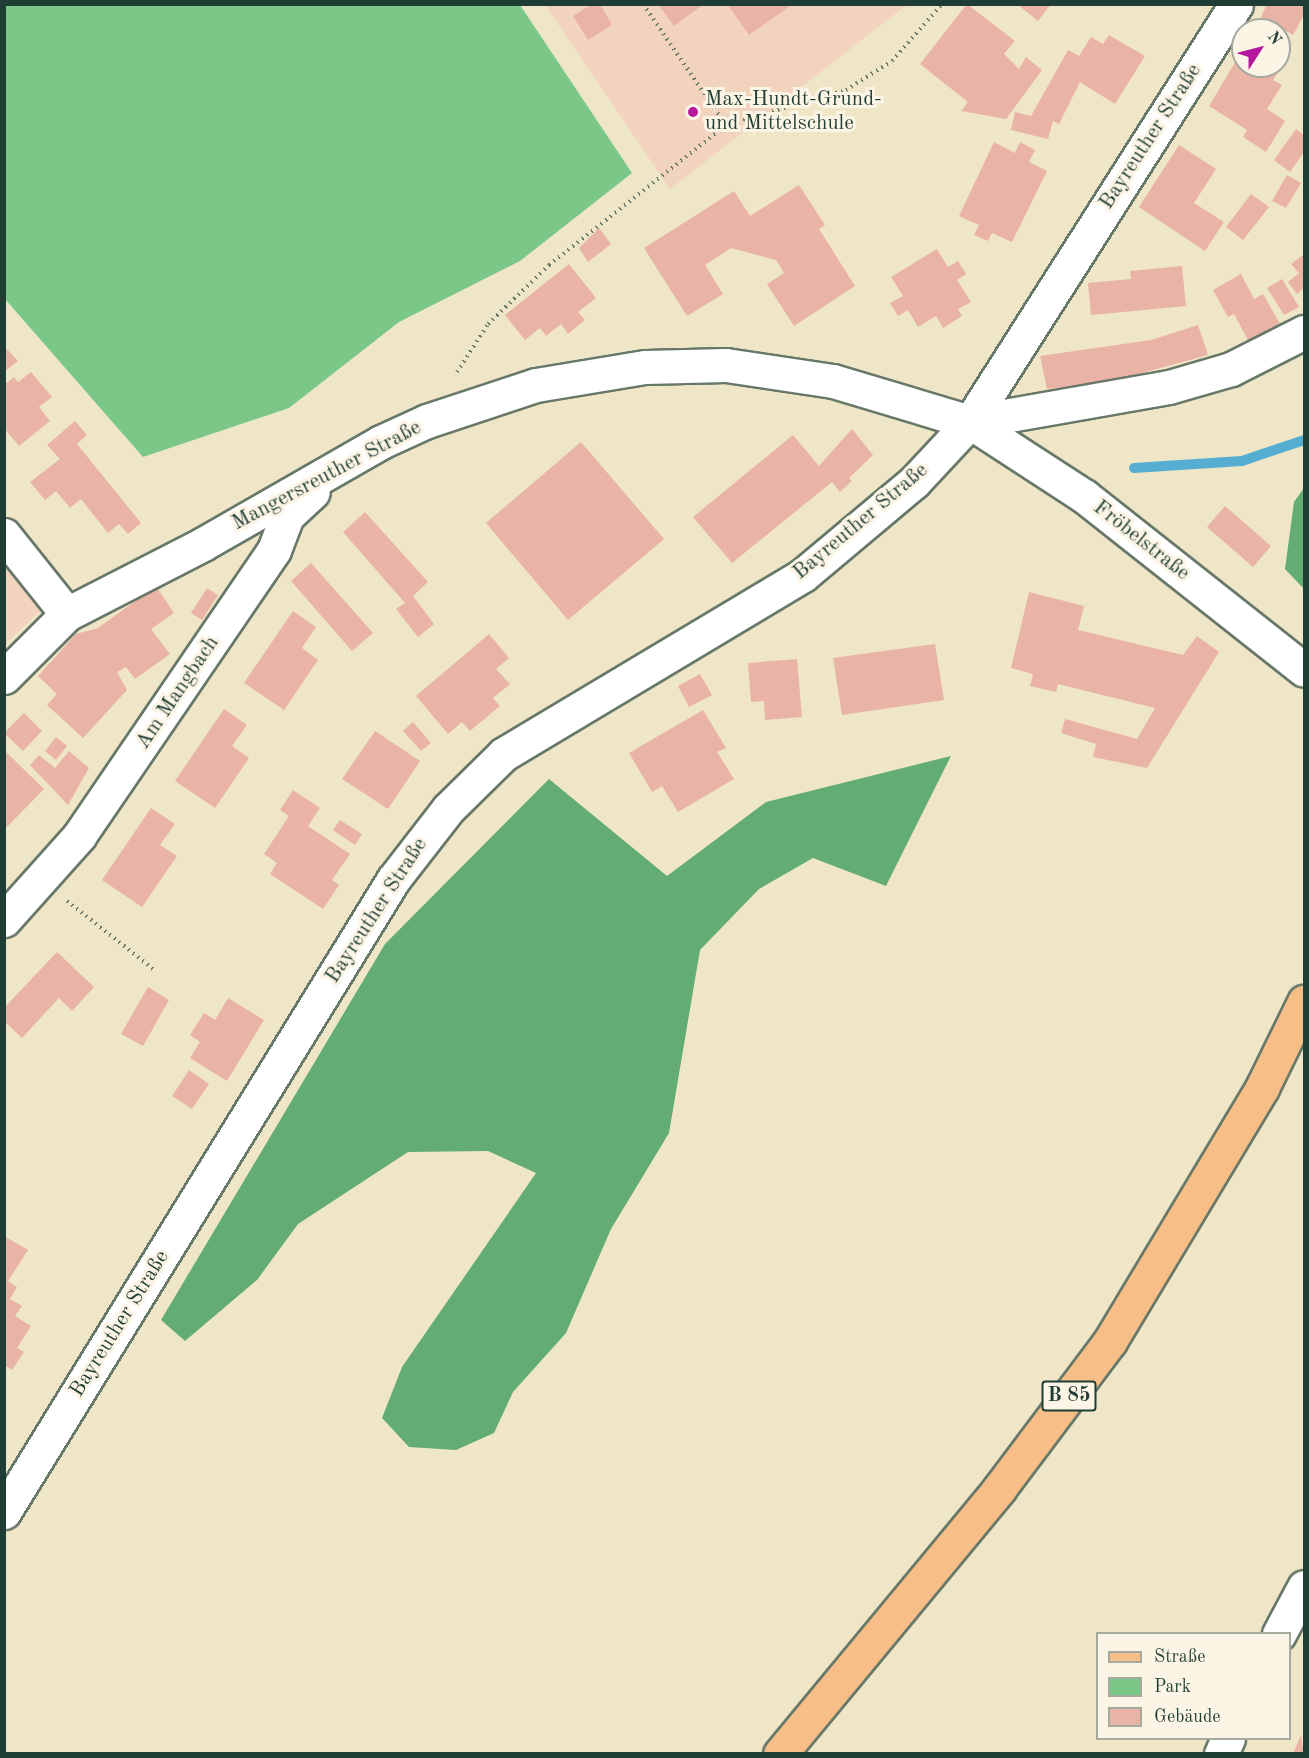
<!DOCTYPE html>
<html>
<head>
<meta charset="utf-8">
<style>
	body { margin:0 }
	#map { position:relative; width:1309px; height:1758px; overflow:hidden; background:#efe6c8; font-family:"Old Standard TT",serif }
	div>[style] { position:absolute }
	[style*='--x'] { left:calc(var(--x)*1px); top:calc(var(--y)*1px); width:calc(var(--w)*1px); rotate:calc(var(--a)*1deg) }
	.built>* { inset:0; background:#f2d4be }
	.green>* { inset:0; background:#7ac787 }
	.forest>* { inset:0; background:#63ac74 }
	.stream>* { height:10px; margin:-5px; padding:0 5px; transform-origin:5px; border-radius:5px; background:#55aed2 }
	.building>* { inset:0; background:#e9b3a5 }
	.path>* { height:4px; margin-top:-2px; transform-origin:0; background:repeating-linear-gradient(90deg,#687868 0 1.5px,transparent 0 6px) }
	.roads { filter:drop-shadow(2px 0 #687868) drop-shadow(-2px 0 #687868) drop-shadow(0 2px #687868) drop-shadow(0 -2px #687868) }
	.minor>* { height:33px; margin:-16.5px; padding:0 16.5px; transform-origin:16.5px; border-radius:16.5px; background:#fff }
	.primary>* { height:33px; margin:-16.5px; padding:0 16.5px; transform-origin:16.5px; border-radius:16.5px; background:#f7be87 }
	.dots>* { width:16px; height:16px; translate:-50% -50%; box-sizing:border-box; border:3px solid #fcf5e5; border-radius:50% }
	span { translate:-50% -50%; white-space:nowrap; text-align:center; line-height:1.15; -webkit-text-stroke:6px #fcf5e5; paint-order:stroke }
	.shield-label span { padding:2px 4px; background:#fcf5e5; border:2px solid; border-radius:4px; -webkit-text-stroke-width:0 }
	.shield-label { font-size:20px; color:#1f3d34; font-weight:700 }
	.poi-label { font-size:21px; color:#1f3d34 }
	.left { translate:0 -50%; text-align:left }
	.street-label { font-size:21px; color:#1f3d34 }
	.frame { position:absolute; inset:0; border:6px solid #1f3d34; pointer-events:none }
	.legend { position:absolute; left:1096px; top:1632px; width:195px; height:108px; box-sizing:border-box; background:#fcf5e5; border:2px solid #a4ab9e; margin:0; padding:8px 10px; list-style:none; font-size:18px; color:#1f3d34 }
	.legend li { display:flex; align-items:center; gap:12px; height:30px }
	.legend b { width:30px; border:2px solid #a4ab9e }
	.north { position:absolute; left:1231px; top:18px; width:60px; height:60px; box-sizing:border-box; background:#fcf5e5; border:2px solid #a4ab9e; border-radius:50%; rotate:54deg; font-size:16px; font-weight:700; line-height:24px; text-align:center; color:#1f3d34 }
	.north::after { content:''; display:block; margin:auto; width:21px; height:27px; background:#b5179e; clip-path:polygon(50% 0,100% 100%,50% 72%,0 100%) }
</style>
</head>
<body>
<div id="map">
	<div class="built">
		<div style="clip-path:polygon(545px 5px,907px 5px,670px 189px)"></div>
		<div style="clip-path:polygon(4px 554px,48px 604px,5px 644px,4px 644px)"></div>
	</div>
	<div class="green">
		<div style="clip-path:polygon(4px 5px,520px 5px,632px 173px,520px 261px,399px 322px,289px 408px,143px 457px,5px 299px)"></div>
	</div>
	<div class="forest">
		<div style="clip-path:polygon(1304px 488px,1304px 589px,1285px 569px,1294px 502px)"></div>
		<div style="clip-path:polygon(951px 756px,886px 886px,813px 858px,759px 889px,700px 950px,669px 1133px,611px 1229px,566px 1333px,513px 1392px,494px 1433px,456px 1450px,409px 1447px,382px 1418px,402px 1367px,536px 1173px,488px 1151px,408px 1152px,298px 1224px,257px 1280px,185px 1341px,161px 1320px,385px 944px,549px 779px,667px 876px,766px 802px)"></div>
	</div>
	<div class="stream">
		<div style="--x:1134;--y:468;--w:108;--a:-3.7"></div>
		<div style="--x:1242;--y:461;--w:65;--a:-18.7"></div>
	</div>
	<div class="building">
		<div style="clip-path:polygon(592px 4px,600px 4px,612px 25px,588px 40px,573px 16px)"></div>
		<div style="clip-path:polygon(658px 4px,704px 4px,674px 26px)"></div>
		<div style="clip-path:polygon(727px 4px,793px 4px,749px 35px)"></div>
		<div style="clip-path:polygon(967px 4px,1015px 41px,1004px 54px,1019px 69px,1026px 57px,1042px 70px,1006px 119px,961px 111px,968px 102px,920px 64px)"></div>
		<div style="clip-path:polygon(1017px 4px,1051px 4px,1038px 21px)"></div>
		<div style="clip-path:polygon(1267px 4px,1304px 4px,1304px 15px,1293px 35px,1261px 17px)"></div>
		<div style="clip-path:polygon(1109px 35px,1145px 56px,1115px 104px,1080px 82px,1059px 124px,1053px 121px,1048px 139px,1011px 130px,1015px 112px,1031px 116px,1068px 50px,1079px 56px,1091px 37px,1103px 44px)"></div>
		<div style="clip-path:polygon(1237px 59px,1254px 70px,1256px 66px,1282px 66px,1273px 80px,1282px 85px,1267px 109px,1285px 121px,1266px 152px,1243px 137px,1247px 130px,1209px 106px)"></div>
		<div style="clip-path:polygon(1296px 129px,1304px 135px,1304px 152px,1290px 172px,1274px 160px)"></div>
		<div style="clip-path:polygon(994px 142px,1015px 153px,1020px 142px,1035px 150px,1029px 162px,1047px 171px,1012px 242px,992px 233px,988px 241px,974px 235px,979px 225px,959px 216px)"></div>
		<div style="clip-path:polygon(1179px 145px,1216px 169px,1194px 203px,1224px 222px,1205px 251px,1139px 207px)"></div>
		<div style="clip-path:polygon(1287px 175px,1301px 183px,1286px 208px,1272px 201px)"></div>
		<div style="clip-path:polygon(799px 185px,825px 225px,819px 229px,855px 286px,794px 326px,767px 284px,784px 273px,776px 260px,731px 248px,705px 265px,723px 294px,687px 316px,644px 248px,734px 191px,750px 216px)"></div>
		<div style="clip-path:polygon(1251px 194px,1269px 207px,1243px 240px,1226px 227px)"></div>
		<div style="clip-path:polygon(599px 228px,611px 244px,588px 262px,579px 248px)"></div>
		<div style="clip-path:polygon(937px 249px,948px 267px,958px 261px,966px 274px,957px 280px,971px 302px,958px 309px,962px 316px,943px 328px,936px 316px,918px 327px,908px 310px,898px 316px,890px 303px,903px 296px,891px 277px)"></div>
		<div style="clip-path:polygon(1304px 254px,1304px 288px,1297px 294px,1288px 282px,1299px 273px,1291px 264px)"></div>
		<div style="clip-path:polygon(569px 264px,596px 298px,578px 312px,585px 320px,568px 334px,561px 324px,546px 336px,540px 328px,525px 340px,505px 315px)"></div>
		<div style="clip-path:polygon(1182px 266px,1186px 306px,1091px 315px,1088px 283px,1131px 279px,1130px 271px)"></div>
		<div style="clip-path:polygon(1241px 274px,1254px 299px,1263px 294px,1280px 324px,1249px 342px,1234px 314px,1228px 317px,1213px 290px)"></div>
		<div style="clip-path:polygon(1282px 279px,1299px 307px,1284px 315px,1267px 288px)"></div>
		<div style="clip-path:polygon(1198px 325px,1208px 355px,1109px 382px,1047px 389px,1040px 356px,1151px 340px)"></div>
		<div style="clip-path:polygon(4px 346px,18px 361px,4px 372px)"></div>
		<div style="clip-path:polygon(31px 372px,52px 397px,39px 407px,50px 421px,19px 446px,4px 428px,4px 385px,14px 377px,18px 382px)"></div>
		<div style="clip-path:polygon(75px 421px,87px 435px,77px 444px,141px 523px,128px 534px,119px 524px,108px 533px,81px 499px,70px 508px,56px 491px,45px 500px,30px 482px,60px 459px,47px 445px)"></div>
		<div style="clip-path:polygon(852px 429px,873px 455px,849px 478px,852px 481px,840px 492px,832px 482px,732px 563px,693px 517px,793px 435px,819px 466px)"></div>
		<div style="clip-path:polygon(581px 442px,664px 539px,568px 620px,486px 523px)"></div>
		<div style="clip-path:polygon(1225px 506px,1271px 546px,1253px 567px,1207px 527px)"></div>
		<div style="clip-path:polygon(365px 512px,428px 582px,413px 596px,434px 624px,418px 637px,396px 609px,405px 603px,343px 532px)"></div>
		<div style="clip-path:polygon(311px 563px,373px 633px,352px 651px,291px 581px)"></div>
		<div style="clip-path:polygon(156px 586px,174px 613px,151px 629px,170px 654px,135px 679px,126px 667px,117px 672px,127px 690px,83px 738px,47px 705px,57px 694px,38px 676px,76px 634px,98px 628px)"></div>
		<div style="clip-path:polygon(207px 588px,218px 595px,202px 620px,191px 613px)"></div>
		<div style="clip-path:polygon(1029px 592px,1084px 606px,1078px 630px,1183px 655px,1197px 636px,1219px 652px,1147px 768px,1093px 757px,1096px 744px,1061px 733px,1065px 719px,1137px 739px,1155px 708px,1058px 684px,1056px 692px,1030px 686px,1033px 674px,1011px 668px)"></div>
		<div style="clip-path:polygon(293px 611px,316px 627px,302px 648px,318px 660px,284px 710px,244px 683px)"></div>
		<div style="clip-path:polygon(489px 634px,509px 658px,496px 669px,510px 684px,493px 698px,500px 706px,470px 731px,462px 722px,448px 734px,416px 696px)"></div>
		<div style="clip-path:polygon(935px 644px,944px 700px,842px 715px,833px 658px)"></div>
		<div style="clip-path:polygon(797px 659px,802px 717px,765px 720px,764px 701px,751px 702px,748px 663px)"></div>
		<div style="clip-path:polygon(700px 674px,712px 695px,689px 707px,678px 686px)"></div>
		<div style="clip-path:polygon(224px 709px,247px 725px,232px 746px,249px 758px,215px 808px,175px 781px)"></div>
		<div style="clip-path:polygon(703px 710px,726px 748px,717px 752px,734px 779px,678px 812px,662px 786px,652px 792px,629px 753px)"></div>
		<div style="clip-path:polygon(24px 713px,42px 731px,23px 751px,4px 733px)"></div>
		<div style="clip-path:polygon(413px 722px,431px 743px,421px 751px,403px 731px)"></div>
		<div style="clip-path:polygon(375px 731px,420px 761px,388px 809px,342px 779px)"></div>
		<div style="clip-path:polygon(56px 737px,67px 746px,56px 760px,45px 751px)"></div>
		<div style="clip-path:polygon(4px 750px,44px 789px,4px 830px)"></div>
		<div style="clip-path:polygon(69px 751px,89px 768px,68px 805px,30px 765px,39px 755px,55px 768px)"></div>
		<div style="clip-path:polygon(293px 790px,320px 808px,308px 826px,350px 854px,332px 880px,339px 885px,323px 909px,270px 874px,277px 863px,264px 854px,289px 816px,280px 810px)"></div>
		<div style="clip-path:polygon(151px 808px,175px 824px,160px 845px,177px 856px,142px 907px,102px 880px)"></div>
		<div style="clip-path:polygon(340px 820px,362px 834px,355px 845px,333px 830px)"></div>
		<div style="clip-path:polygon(57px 952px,94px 987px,72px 1011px,59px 998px,22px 1038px,4px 1021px,4px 1008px)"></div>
		<div style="clip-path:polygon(148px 987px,169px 1000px,143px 1046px,121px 1034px)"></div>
		<div style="clip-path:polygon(228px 998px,264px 1020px,227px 1081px,190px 1058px,200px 1042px,190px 1035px,204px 1013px,215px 1020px)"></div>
		<div style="clip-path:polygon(189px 1070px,209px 1084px,192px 1109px,172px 1096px)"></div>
		<div style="clip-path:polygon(4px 1236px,28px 1250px,8px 1281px,17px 1287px,10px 1299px,22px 1306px,15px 1316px,31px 1326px,17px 1348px,24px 1352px,12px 1370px,4px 1365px)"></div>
		<div style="clip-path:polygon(1301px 1735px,1304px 1754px,1293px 1754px)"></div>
	</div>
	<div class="path">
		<div style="--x:643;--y:4;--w:147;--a:55.6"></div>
		<div style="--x:457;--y:372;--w:57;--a:-57.1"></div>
		<div style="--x:488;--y:324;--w:85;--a:-44"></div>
		<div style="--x:549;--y:265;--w:226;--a:-38.3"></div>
		<div style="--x:726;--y:125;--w:125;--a:-16.3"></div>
		<div style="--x:846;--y:90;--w:54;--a:-32.2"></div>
		<div style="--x:892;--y:61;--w:76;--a:-48.7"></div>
		<div style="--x:67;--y:901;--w:110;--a:38.3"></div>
	</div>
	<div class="roads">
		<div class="minor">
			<div style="--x:970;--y:422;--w:202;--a:-10"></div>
			<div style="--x:1169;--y:387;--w:65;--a:-16.2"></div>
			<div style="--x:1231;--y:369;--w:82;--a:-26.9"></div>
			<div style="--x:4;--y:535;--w:101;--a:51.4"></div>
			<div style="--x:4;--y:677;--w:89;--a:-45"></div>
			<div style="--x:67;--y:614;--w:153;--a:-27.2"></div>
			<div style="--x:203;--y:544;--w:205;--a:-29.8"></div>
			<div style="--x:381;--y:442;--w:51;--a:-24.5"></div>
			<div style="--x:427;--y:421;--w:115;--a:-18.3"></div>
			<div style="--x:536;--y:385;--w:110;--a:-9.4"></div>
			<div style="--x:645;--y:367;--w:81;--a:-1.4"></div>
			<div style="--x:726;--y:365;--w:108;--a:8.5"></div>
			<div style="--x:833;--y:381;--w:143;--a:16.7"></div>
			<div style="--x:970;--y:422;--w:136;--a:33"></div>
			<div style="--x:1084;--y:496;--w:280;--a:38.3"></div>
			<div style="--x:4;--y:920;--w:113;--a:-48.2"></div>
			<div style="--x:79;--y:836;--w:346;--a:-55.7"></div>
			<div style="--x:274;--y:550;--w:36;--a:-69"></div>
			<div style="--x:287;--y:516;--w:35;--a:-43"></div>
			<div style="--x:4;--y:1512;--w:742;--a:-58.39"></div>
			<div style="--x:393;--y:880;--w:90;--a:-52.2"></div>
			<div style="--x:448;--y:809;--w:78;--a:-44.5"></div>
			<div style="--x:504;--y:754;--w:348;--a:-30.9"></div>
			<div style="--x:803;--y:575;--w:145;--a:-40"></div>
			<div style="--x:914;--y:482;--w:82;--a:-47"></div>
			<div style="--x:970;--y:422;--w:495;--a:-57.5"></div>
			<div style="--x:1279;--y:1634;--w:53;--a:-62"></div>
			<div style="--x:1221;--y:1754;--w:17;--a:-66"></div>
		</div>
		<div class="primary">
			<div style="--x:780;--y:1754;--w:344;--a:-50.4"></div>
			<div style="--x:999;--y:1489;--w:185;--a:-53.1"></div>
			<div style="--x:1110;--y:1341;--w:295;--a:-59"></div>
			<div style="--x:1262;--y:1088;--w:96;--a:-64"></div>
		</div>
	</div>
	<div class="dots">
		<div style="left:693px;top:112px;background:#b5179e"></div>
	</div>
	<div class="shield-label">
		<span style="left:1069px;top:1396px">B 85</span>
	</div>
	<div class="poi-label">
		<span class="left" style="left:705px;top:112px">Max-Hundt-Grund-<br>und Mittelschule</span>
	</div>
	<div class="street-label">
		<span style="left:1151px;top:137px;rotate:-57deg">Bayreuther Straße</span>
		<span style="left:327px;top:476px;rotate:-28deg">Mangersreuther Straße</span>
		<span style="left:861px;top:522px;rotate:-40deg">Bayreuther Straße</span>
		<span style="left:1141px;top:541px;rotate:38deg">Fröbelstraße</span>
		<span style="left:178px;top:693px;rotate:-56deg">Am Mangbach</span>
		<span style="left:377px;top:911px;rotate:-57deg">Bayreuther Straße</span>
		<span style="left:120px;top:1324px;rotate:-58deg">Bayreuther Straße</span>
	</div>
	<div class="frame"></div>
	<ul class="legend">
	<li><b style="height:8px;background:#f7be87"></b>Straße</li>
	<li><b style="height:16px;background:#7ac787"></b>Park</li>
	<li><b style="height:16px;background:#e9b3a5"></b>Gebäude</li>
	</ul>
	<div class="north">N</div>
</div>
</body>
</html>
